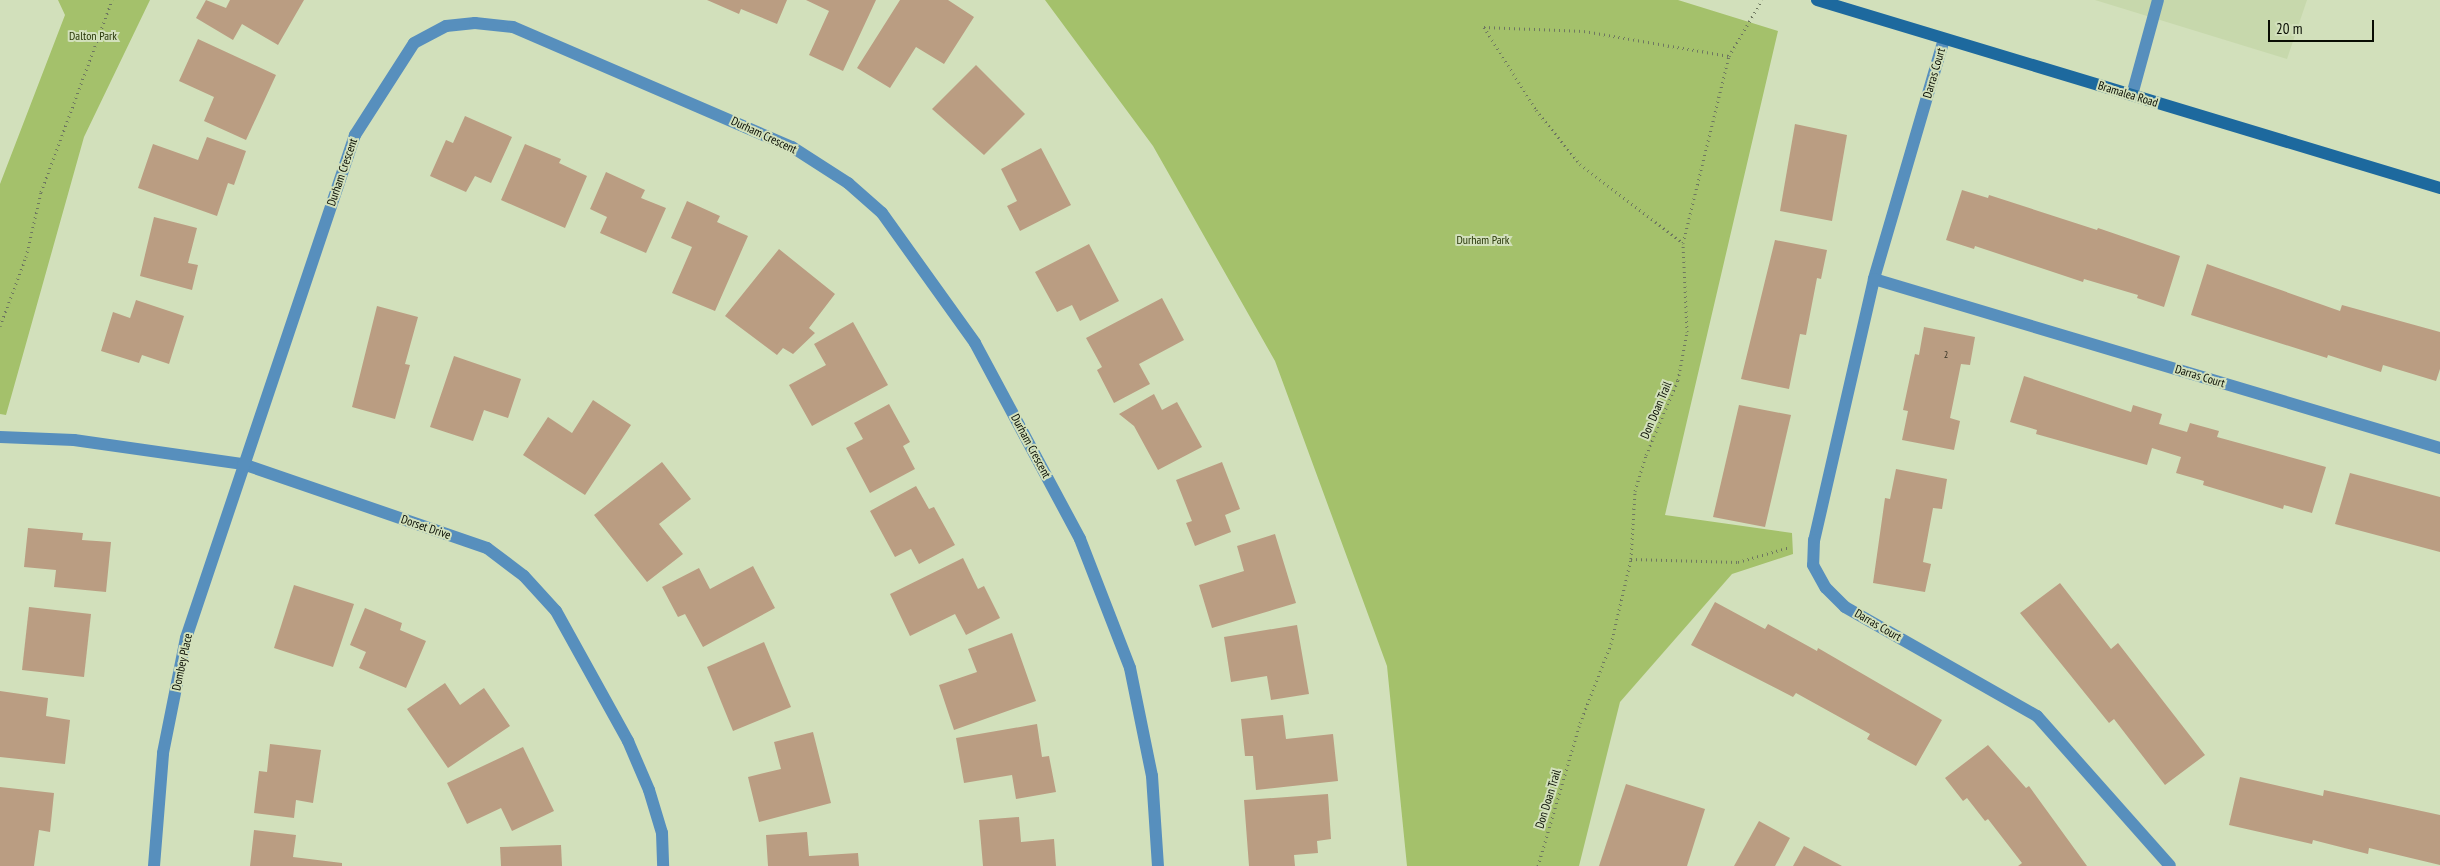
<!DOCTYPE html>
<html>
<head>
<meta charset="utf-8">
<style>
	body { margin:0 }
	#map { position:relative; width:2440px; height:866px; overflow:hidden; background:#d2e0bb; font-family:"PT Sans Narrow",sans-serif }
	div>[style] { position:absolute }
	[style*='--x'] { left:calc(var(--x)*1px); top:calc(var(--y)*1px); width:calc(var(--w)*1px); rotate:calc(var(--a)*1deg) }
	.built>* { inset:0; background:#c7d8ac }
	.green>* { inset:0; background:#a4c16b }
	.building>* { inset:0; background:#ba9d82 }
	.path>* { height:3px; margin-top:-1.5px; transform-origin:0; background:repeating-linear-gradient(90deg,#6e7760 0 1px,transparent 0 5px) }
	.service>* { height:12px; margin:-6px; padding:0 6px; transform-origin:6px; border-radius:6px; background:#578fbd }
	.minor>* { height:12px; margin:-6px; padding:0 6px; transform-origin:6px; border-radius:6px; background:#578fbd }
	.secondary>* { height:12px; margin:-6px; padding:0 6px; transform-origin:6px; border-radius:6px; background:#1d699e }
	span { translate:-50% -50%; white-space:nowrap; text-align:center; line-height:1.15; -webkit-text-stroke:4px #d2e0bb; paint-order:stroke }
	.number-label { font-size:10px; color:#353123 }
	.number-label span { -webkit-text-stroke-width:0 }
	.park-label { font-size:12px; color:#2a380a }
	.street-label { font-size:12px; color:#090d03 }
	.scale { position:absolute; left:2268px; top:20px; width:106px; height:22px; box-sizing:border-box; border:2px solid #090d03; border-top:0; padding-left:6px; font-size:15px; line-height:18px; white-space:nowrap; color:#090d03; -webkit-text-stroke:4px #d2e0bb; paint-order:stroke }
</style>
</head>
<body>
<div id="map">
	<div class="built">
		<div style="clip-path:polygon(2095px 0,2307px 0,2287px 59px)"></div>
	</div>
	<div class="green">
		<div style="clip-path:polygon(58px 0,150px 0,84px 137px,6px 415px,0 414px,0 184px,65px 15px)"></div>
		<div style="clip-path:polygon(1045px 0,1678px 0,1778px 31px,1665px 515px,1792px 533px,1793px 554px,1732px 574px,1620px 702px,1579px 866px,1407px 866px,1387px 666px,1275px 361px,1153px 146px)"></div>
	</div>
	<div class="building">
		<div style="clip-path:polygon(206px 0,226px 8px,230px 0,304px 0,278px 45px,242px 24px,233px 40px,196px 18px)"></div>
		<div style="clip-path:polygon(707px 0,787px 0,777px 24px,741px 9px,739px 14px)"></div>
		<div style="clip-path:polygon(806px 0,876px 0,843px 71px,809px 55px,829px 11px)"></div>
		<div style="clip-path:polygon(900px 0,948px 0,974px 17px,944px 64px,916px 47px,890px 88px,857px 68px)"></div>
		<div style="clip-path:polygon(198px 39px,276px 75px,246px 140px,204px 121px,214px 97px,179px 81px)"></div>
		<div style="clip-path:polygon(976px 65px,1025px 114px,984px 155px,932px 109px)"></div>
		<div style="clip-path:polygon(465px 116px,512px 137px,491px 183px,475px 176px,466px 192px,430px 176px,446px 140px,453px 143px)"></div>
		<div style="clip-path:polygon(1795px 124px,1847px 135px,1832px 221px,1780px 211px)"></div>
		<div style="clip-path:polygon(207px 137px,246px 151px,234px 185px,228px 183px,217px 216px,138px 188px,153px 144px,198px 160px)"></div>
		<div style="clip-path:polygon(525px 144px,561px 159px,559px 163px,587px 176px,565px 228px,501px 200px)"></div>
		<div style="clip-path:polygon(1041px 148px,1071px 205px,1020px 231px,1007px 206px,1017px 201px,1001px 169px)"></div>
		<div style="clip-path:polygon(606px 172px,645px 190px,641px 198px,666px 208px,646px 253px,600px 233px,607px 217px,590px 209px)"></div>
		<div style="clip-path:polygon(1962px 190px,1988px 198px,1989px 195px,2097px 230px,2098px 228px,2180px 256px,2164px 307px,2137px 298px,2138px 295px,2084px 279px,2083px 282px,1975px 246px,1974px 249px,1946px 240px)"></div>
		<div style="clip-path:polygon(687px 201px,720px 216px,717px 222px,748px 236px,715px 311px,672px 293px,692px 247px,671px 238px)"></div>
		<div style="clip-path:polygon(154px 217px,197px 228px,188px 263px,198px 265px,192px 290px,140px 276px)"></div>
		<div style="clip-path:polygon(1775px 240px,1827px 250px,1821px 279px,1817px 278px,1806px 335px,1800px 334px,1789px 389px,1741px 379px)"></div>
		<div style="clip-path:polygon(1089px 244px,1119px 301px,1080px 321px,1072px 305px,1057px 312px,1035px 272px)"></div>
		<div style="clip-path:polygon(779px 249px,835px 294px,809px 328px,815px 333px,793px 354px,783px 348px,777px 355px,725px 316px)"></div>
		<div style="clip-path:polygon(2207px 264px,2340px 311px,2342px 305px,2440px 332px,2440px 369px,2436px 381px,2383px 365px,2381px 372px,2328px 355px,2327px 358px,2191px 315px)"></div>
		<div style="clip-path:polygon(1162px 298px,1184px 340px,1139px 364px,1150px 384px,1114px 403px,1097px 370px,1102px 367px,1086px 338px)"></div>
		<div style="clip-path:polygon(136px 300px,184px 316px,169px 364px,142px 355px,139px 363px,101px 351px,113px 312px,130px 318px)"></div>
		<div style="clip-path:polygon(377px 306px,418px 317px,405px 364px,410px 365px,395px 419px,352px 407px)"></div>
		<div style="clip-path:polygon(853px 322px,888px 385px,812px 426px,789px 385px,826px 365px,814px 344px)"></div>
		<div style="clip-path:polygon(1924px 327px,1975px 337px,1970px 365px,1961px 364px,1950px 418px,1960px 421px,1954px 450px,1902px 440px,1908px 411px,1903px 410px,1915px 354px,1919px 355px)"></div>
		<div style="clip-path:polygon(454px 356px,521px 379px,508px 418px,484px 410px,473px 441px,430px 427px)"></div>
		<div style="clip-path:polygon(2024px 376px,2131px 412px,2133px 405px,2162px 414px,2159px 424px,2187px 432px,2190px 423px,2219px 431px,2217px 437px,2326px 467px,2312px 513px,2284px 505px,2283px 509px,2203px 485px,2204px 481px,2176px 473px,2181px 457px,2152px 448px,2147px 465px,2036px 434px,2037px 430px,2010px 422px)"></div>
		<div style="clip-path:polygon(1154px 394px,1162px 410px,1177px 402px,1202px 447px,1158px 470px,1134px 426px,1119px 414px)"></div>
		<div style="clip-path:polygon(593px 400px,631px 425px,585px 495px,523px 455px,548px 417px,572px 433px)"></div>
		<div style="clip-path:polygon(889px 404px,910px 442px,903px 446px,915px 469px,870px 493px,846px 448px,863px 439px,854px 423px)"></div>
		<div style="clip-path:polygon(1739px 405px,1791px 415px,1765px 527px,1713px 517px)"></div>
		<div style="clip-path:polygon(662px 462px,691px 499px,659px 524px,683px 554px,647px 582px,594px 515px)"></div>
		<div style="clip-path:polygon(1222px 462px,1240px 509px,1225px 515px,1231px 532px,1195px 546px,1186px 523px,1192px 521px,1176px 480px)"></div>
		<div style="clip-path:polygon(1896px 469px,1947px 479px,1942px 509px,1933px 508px,1923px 562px,1931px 564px,1925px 592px,1873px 583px,1885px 498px,1890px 499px)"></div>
		<div style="clip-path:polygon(2350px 473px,2440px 497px,2440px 552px,2335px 524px)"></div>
		<div style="clip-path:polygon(916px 486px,929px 509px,934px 507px,955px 545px,919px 564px,911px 549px,895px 557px,870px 511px)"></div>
		<div style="clip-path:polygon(28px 528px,83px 533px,82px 540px,111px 542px,106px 592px,54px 587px,56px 570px,24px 567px)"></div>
		<div style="clip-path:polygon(1275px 534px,1296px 603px,1212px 628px,1199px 585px,1244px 571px,1237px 546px)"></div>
		<div style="clip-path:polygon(963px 558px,978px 589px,984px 586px,1000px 618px,966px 635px,955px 614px,910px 636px,890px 594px)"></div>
		<div style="clip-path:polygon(753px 566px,775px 608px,703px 647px,685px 614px,678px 617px,662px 587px,699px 568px,710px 589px)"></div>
		<div style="clip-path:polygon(2060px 583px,2111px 649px,2118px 643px,2205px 755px,2165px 785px,2114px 719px,2109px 723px,2020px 613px)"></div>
		<div style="clip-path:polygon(294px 585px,354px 604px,333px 667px,274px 648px)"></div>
		<div style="clip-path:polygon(1715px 602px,1765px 629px,1768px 624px,1817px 651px,1818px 648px,1942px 720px,1916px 766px,1867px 739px,1870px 734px,1796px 693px,1793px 697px,1691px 645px)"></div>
		<div style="clip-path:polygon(29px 607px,91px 614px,84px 677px,22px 670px)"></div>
		<div style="clip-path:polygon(365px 608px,402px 623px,400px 630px,426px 641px,406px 688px,359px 668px,366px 652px,350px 645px)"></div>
		<div style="clip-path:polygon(1297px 625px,1309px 694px,1271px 700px,1267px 676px,1231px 682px,1224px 637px)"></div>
		<div style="clip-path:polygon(1012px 633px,1036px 701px,954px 730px,939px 685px,977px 672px,968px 649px)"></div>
		<div style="clip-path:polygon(764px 642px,791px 707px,733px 731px,707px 667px)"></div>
		<div style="clip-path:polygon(445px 683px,460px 705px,484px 688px,510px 726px,448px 768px,407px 709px)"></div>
		<div style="clip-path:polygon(0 691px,48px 698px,46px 716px,70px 720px,65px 764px,0 757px)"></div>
		<div style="clip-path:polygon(1283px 715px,1286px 739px,1333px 734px,1338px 781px,1256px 790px,1253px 756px,1245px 756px,1241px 719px)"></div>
		<div style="clip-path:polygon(1037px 724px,1042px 757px,1049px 756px,1056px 792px,1016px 799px,1012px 775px,964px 783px,956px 738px)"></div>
		<div style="clip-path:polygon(813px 732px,831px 803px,759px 822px,748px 777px,781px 769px,774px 742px)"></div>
		<div style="clip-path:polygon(270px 744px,321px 750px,313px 803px,296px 800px,294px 818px,254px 813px,259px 771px,267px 772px)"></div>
		<div style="clip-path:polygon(1988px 745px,2026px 788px,2029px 786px,2087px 866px,2018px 866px,2022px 863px,1988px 819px,1985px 821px,1967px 798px,1963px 801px,1945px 778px)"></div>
		<div style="clip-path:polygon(523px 747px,554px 811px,512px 831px,501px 808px,467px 824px,447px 783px)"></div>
		<div style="clip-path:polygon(2240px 777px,2323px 796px,2324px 790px,2440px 815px,2440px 865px,2369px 848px,2368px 854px,2313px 840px,2312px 844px,2229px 825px)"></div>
		<div style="clip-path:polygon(1626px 784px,1705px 809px,1687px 866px,1599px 866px)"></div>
		<div style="clip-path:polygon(0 787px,54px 793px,50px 832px,39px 830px,34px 866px,0 866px)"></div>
		<div style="clip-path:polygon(1328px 794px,1331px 839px,1317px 841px,1318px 853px,1294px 855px,1295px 866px,1249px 866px,1244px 800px)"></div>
		<div style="clip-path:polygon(1019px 817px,1021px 842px,1054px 839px,1056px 866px,983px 866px,979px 820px)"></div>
		<div style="clip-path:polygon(1759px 821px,1790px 838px,1775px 866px,1734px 866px)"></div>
		<div style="clip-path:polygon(254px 830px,296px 835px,293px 857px,342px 863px,342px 866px,250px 866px)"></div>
		<div style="clip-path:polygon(807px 832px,809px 856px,858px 853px,859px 866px,768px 866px,766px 835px)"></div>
		<div style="clip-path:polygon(561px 845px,562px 866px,501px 866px,500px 847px)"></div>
		<div style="clip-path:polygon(1804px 846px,1842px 866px,1793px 866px)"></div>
	</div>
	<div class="path">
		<div style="--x:1484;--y:27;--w:100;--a:2.3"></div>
		<div style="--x:1584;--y:31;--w:147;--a:9.8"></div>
		<div style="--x:1729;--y:56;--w:65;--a:-59.5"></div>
		<div style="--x:1484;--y:27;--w:98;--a:57.9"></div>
		<div style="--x:1536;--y:110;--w:70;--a:50.8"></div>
		<div style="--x:1580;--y:164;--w:130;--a:37.5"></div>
		<div style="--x:0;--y:326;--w:74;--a:-69.4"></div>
		<div style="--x:26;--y:257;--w:67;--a:-77"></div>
		<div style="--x:41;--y:192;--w:205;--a:-69.7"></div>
		<div style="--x:1631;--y:559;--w:107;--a:1.6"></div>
		<div style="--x:1738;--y:562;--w:54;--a:-16.1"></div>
		<div style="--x:1538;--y:866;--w:149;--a:-73.6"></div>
		<div style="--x:1580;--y:723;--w:85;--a:-68.6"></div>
		<div style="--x:1611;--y:644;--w:87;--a:-76.8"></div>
		<div style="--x:1631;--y:559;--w:68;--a:-86.6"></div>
		<div style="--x:1635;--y:491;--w:38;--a:-73"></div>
		<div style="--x:1646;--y:455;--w:82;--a:-66.9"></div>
		<div style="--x:1678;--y:380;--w:49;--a:-79.4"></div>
		<div style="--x:1687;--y:332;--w:89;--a:-92.6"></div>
		<div style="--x:1683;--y:243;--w:193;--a:-76.2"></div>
	</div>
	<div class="service">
		<div style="--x:2132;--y:95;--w:98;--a:-74.7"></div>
	</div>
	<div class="minor">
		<div style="--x:1944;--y:39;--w:250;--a:106.3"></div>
		<div style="--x:1874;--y:279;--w:268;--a:102.9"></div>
		<div style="--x:1814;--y:540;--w:25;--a:92"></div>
		<div style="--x:1813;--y:565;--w:26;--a:61"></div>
		<div style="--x:1826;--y:588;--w:27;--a:45"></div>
		<div style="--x:1845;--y:607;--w:221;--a:29.6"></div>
		<div style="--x:2037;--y:716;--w:200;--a:48.4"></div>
		<div style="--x:1874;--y:279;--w:591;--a:16.62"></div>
		<div style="--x:0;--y:437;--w:74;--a:2.3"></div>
		<div style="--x:74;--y:440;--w:171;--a:8.1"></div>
		<div style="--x:243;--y:464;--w:258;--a:19"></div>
		<div style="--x:487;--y:548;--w:46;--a:37.1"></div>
		<div style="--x:524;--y:576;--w:47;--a:47.6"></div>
		<div style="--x:556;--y:611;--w:149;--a:61"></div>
		<div style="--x:628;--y:741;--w:53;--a:66.8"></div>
		<div style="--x:649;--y:790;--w:45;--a:73.2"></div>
		<div style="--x:662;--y:833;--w:33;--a:88"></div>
		<div style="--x:154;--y:866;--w:113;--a:-85.4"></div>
		<div style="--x:163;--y:753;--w:117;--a:-78.7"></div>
		<div style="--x:186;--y:638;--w:531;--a:-71.43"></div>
		<div style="--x:355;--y:135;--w:109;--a:-57.3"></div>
		<div style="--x:414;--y:43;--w:36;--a:-28"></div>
		<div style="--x:446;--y:26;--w:29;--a:-6"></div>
		<div style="--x:475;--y:23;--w:38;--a:6"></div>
		<div style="--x:513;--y:27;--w:304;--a:23.3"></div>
		<div style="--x:792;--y:147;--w:67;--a:32.7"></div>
		<div style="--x:848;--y:183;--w:45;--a:41.4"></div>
		<div style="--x:882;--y:213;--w:160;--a:54.4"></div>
		<div style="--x:975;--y:343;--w:222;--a:61.8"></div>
		<div style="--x:1080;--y:539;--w:138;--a:68.8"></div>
		<div style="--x:1130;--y:668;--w:110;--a:78.5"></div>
		<div style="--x:1152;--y:776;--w:90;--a:86.2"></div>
	</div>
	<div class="secondary">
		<div style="--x:1817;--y:0;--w:651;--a:16.79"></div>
	</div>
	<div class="number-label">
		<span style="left:1946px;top:355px">2</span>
	</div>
	<div class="park-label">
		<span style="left:93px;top:36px">Dalton Park</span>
		<span style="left:1483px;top:240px">Durham Park</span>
	</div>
	<div class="street-label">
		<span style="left:1934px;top:73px;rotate:-74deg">Darras Court</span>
		<span style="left:2128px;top:94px;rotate:17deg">Bramalea Road</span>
		<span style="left:764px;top:135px;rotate:25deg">Durham Crescent</span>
		<span style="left:342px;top:172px;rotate:-71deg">Durham Crescent</span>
		<span style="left:2200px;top:376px;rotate:17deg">Darras Court</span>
		<span style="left:1656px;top:410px;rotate:-67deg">Don Doan Trail</span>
		<span style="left:1031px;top:446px;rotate:62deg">Durham Crescent</span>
		<span style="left:426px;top:527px;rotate:19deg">Dorset Drive</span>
		<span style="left:1878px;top:625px;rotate:30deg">Darras Court</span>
		<span style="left:182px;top:662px;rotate:-78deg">Dombey Place</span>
		<span style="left:1548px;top:799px;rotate:-73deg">Don Doan Trail</span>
	</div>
	<div class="scale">20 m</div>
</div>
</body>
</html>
